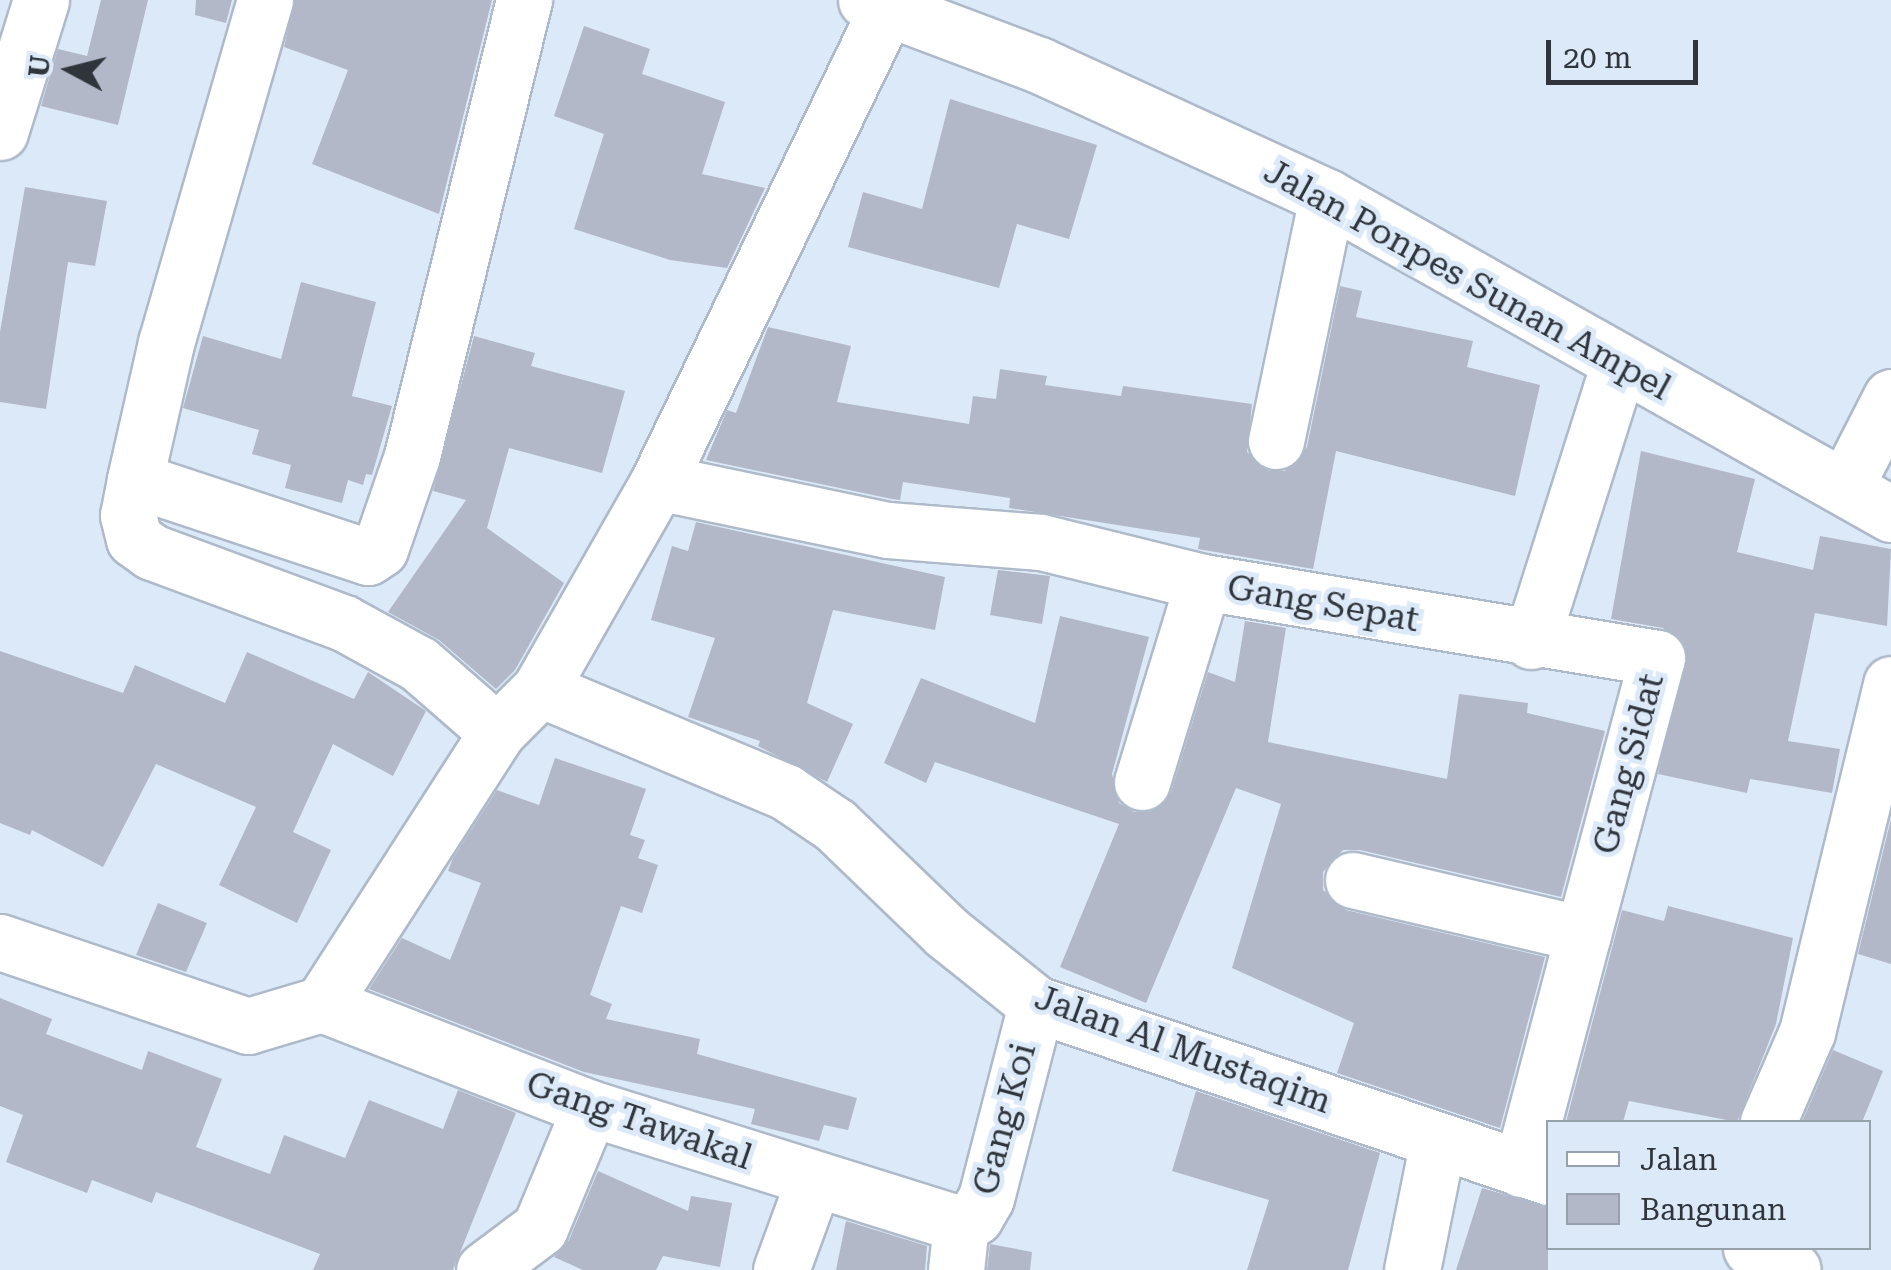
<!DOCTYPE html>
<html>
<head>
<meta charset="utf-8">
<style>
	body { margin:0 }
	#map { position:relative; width:1891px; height:1270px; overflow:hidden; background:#dce9f8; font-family:"Roboto Serif",serif }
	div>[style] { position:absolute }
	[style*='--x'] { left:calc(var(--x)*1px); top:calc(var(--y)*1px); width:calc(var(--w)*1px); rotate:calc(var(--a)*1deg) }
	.building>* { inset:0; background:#b2b8c8 }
	.roads { filter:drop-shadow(2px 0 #aebac9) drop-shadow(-2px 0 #aebac9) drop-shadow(0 2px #aebac9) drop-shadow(0 -2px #aebac9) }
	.street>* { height:55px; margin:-27.5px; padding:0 27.5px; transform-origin:27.5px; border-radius:27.5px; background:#fff }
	span { translate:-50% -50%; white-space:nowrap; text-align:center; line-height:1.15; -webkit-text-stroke:10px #dce9f8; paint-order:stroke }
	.street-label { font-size:35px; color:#30353b }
	.legend { position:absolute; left:1546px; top:1120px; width:325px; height:130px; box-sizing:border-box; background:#dce9f8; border:2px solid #97a1ac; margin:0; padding:12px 18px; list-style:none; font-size:30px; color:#30353b }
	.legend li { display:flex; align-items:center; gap:20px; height:50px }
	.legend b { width:50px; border:2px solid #97a1ac }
	.north { position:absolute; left:20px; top:20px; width:100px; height:100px; -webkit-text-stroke:8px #dce9f8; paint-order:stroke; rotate:277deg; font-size:28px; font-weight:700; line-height:40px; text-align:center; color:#30353b }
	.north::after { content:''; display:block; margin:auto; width:35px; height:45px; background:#30353b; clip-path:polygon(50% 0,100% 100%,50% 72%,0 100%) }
	.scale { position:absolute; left:1546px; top:40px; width:152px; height:45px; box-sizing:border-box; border:5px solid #30353b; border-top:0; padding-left:12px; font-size:30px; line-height:35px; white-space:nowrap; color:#30353b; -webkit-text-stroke:8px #dce9f8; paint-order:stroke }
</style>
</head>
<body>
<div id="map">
	<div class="building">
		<div style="clip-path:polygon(101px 0,148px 0,118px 125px,41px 106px,58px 49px,87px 56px)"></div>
		<div style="clip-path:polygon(196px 0,232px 0,226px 23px,195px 15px)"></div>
		<div style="clip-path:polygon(295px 0,492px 0,439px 214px,312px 164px,348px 70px,284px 47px)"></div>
		<div style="clip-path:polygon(584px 26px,650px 49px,642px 74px,725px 102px,702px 174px,765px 188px,727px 268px,670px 260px,574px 229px,604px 134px,554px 116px)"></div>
		<div style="clip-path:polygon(950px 99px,1097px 145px,1069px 239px,1017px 224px,999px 288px,848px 247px,863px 192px,922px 209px)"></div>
		<div style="clip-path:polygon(25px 187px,107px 201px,95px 266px,68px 262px,46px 409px,0 402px,0 332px)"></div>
		<div style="clip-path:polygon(301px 282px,376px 302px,352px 396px,392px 406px,372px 475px,366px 474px,363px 485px,348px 480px,342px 503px,285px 488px,291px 465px,252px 454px,259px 430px,183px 408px,203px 336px,281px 359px)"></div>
		<div style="clip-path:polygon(1340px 286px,1362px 291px,1356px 317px,1473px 341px,1467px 367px,1540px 385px,1515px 496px,1336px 451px,1313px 569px,1198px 549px,1200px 538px,1009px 508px,1010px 498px,903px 482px,900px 500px,892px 499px,706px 460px,727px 410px,736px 413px,768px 327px,851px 346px,837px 402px,969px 424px,973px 396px,996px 399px,1000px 369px,1047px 376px,1045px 385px,1121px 396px,1123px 386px,1252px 404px,1247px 452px,1269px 471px,1285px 471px,1307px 447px)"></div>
		<div style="clip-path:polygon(474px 336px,535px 353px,531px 366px,625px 391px,602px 473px,509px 448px,487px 528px,564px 583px,515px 670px,496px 689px,439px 640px,388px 612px,466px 500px,433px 491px)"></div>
		<div style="clip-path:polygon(1641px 451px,1755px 479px,1737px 552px,1813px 570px,1820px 536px,1891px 549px,1887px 626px,1815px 613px,1788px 741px,1840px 749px,1832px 793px,1750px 779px,1747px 793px,1658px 774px,1686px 648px,1663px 628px,1611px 619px)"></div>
		<div style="clip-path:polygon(696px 522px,945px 577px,935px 630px,833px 610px,807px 703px,853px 724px,827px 782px,758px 746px,760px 741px,688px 717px,715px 638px,651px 620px,672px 546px,688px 551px)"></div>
		<div style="clip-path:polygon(998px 570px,1050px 576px,1042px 624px,990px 615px)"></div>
		<div style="clip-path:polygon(1060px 616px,1149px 637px,1112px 774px,1119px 803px,1134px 812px,1150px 812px,1171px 792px,1208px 672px,1235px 682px,1245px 621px,1286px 628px,1268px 742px,1447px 779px,1459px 694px,1528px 703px,1527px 713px,1605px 731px,1561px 897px,1360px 850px,1343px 850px,1323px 872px,1323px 890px,1346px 910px,1545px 957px,1500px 1128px,1337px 1073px,1354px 1023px,1232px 968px,1281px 804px,1236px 788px,1146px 1003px,1060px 967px,1119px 824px,935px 762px,926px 783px,884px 763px,921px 678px,1035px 723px)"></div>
		<div style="clip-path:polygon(0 651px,123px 693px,135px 665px,225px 703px,247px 652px,354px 699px,368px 672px,426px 711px,393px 776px,333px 744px,293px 832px,331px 850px,297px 923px,219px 885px,256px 807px,156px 764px,103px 867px,32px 830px,30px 835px,0 823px)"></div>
		<div style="clip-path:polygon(555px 758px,646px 789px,630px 835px,645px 840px,638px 858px,658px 865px,642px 913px,621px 906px,590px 995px,612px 1004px,606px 1019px,700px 1039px,697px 1054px,857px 1098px,848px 1130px,824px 1125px,819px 1141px,751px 1124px,755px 1109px,584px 1072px,369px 989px,402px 938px,450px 960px,481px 883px,448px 871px,453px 858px,497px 790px,539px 805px)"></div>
		<div style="clip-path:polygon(1891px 819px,1891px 964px,1858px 954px)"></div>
		<div style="clip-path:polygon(158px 903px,207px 923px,186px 972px,136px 955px)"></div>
		<div style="clip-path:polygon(1668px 906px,1793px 938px,1776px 1024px,1737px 1122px,1629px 1101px,1623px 1122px,1566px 1122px,1622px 910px,1664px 921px)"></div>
		<div style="clip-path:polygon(0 998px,52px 1019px,46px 1034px,142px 1070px,148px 1051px,222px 1079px,196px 1147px,270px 1174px,284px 1135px,345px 1158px,369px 1100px,443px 1129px,458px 1090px,516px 1113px,453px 1270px,313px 1270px,320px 1254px,156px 1192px,152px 1203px,92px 1180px,87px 1193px,6px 1162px,23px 1115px,0 1106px)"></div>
		<div style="clip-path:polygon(1833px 1050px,1883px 1071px,1862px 1122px,1802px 1122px)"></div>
		<div style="clip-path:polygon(1196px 1091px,1380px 1153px,1348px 1270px,1247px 1270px,1269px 1200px,1172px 1171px)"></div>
		<div style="clip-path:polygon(598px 1171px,688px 1211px,691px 1196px,732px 1203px,720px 1267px,663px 1256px,656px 1270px,583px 1270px,554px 1257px,569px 1240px)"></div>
		<div style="clip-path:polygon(1482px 1188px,1548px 1207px,1548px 1270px,1456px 1270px)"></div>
		<div style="clip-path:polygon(846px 1221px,927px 1246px,925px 1270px,836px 1270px)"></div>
		<div style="clip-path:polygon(990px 1244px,1032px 1252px,1030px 1270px,987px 1270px)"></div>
	</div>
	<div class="roads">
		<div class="street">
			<div style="--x:265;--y:0;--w:357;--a:106.1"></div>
			<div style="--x:166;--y:343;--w:140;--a:102.8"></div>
			<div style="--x:135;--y:480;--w:245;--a:18.3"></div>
			<div style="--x:368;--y:557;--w:14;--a:-34"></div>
			<div style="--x:380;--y:549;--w:98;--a:-71"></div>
			<div style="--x:412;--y:456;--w:470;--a:-76.2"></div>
			<div style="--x:866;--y:0;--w:185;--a:20.6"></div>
			<div style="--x:1039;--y:65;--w:317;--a:24.6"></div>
			<div style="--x:1327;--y:197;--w:647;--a:29.34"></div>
			<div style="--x:0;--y:132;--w:138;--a:-72.7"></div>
			<div style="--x:1276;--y:441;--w:249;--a:-78.2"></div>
			<div style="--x:135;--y:480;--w:36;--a:101"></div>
			<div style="--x:128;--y:515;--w:25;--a:76"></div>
			<div style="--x:134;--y:539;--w:22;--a:36"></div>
			<div style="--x:152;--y:552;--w:205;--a:20.3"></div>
			<div style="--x:344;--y:623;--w:85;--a:28.7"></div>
			<div style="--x:419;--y:664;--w:103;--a:41.1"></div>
			<div style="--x:658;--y:482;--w:235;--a:11.8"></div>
			<div style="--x:888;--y:530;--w:153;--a:4.5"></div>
			<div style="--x:1041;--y:542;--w:167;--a:13.9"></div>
			<div style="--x:1203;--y:582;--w:460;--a:9.5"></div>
			<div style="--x:1657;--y:658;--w:286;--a:105"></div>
			<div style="--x:1845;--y:487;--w:101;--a:-62.9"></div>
			<div style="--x:1531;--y:641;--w:291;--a:-72.4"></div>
			<div style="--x:540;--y:689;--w:267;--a:22.7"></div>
			<div style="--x:786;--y:792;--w:59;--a:34"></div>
			<div style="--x:835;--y:825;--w:154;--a:43.9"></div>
			<div style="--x:946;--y:932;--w:115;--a:38.7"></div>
			<div style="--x:1036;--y:1004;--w:540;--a:18.67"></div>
			<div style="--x:1142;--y:782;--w:209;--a:-73"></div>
			<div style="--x:1353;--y:880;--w:236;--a:13.2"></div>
			<div style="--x:1583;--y:934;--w:243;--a:104.8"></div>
			<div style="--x:0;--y:942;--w:262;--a:18.7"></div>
			<div style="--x:248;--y:1026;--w:77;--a:-16.6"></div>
			<div style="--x:322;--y:1004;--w:323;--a:-57.2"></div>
			<div style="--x:497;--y:732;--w:61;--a:-45"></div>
			<div style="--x:540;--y:689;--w:238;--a:-60.3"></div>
			<div style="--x:658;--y:482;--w:526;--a:-64.21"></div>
			<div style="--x:322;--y:1004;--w:287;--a:21.2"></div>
			<div style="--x:590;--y:1108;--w:389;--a:17.4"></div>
			<div style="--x:1768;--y:1122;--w:98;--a:-66.6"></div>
			<div style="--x:1807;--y:1032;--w:358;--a:-76.4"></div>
			<div style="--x:961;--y:1224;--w:16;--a:-27"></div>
			<div style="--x:975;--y:1217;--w:22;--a:-60"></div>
			<div style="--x:986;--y:1198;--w:200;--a:-75.5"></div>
			<div style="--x:1751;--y:1248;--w:47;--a:27.6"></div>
			<div style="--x:484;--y:1270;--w:70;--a:-36.9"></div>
			<div style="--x:540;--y:1228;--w:130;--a:-67.4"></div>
			<div style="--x:781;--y:1270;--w:96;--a:-69.9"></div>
			<div style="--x:956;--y:1270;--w:46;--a:-83.8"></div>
			<div style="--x:1412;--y:1270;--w:132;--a:-78.6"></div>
		</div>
	</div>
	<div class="street-label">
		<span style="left:1467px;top:280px;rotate:29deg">Jalan Ponpes Sunan Ampel</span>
		<span style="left:1323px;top:604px;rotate:10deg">Gang Sepat</span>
		<span style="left:1629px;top:764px;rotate:-75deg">Gang Sidat</span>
		<span style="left:1183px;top:1050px;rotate:20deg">Jalan Al Mustaqim</span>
		<span style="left:1005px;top:1119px;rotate:-75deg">Gang Koi</span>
		<span style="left:639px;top:1121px;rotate:19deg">Gang Tawakal</span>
	</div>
	<ul class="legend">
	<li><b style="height:12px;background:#fff"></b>Jalan</li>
	<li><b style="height:28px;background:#b2b8c8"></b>Bangunan</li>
	</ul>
	<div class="north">U</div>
	<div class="scale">20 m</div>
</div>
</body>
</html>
